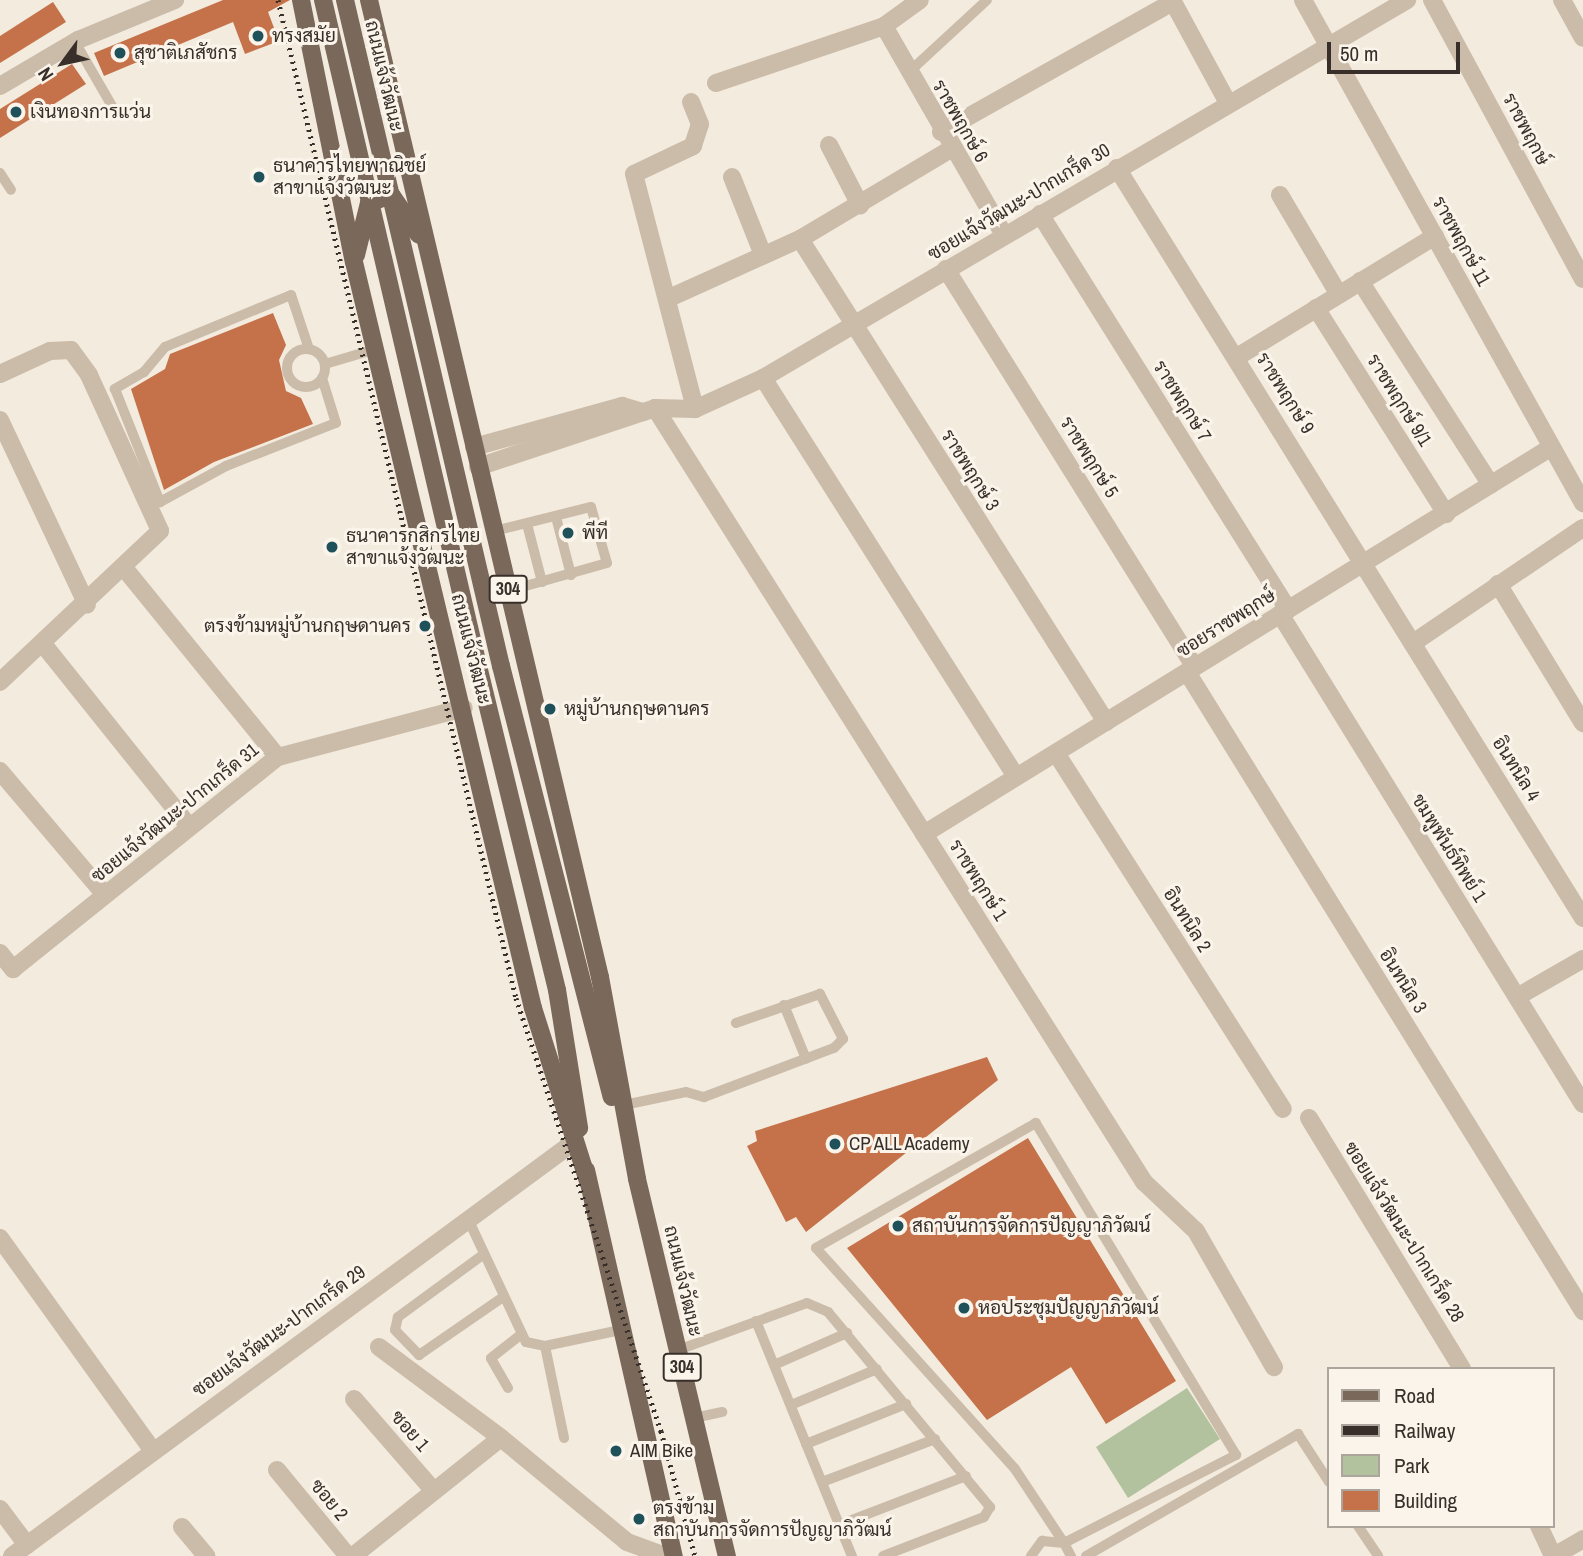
<!DOCTYPE html>
<html>
<head>
<meta charset="utf-8">
<style>
	body { margin:0 }
	#map { position:relative; width:1583px; height:1556px; overflow:hidden; background:#f3ebde; font-family:"Archivo Narrow",Sarabun,sans-serif }
	div>[style] { position:absolute }
	[style*='--x'] { left:calc(var(--x)*1px); top:calc(var(--y)*1px); width:calc(var(--w)*1px); rotate:calc(var(--a)*1deg) }
	.green>* { inset:0; background:#b3c29e }
	.building>* { inset:0; background:#c5724a }
	.service>* { height:10px; margin:-5px; padding:0 5px; transform-origin:5px; border-radius:5px; background:#cbbcaa }
	.service>.ring { margin:-5px; padding:0; box-sizing:content-box; background:none; border:10px solid #cbbcaa; border-radius:50% }
	.minor>* { height:18px; margin:-9px; padding:0 9px; transform-origin:9px; border-radius:9px; background:#cbbcaa }
	.tertiary>* { height:18px; margin:-9px; padding:0 9px; transform-origin:9px; border-radius:9px; background:#cbbcaa }
	.primary>* { height:18px; margin:-9px; padding:0 9px; transform-origin:9px; border-radius:9px; background:#7a685b }
	.rail>* { height:5px; margin-top:-2.5px; transform-origin:0; background:repeating-linear-gradient(90deg,#382f2a 0 2px,transparent 0 7px) }
	.primary-bridge>* { height:18px; margin:-9px; padding:0 9px; transform-origin:9px; border-radius:9px; background:#7a685b }
	.dots>* { width:19px; height:19px; translate:-50% -50%; box-sizing:border-box; border:4px solid #faf4eb; border-radius:50% }
	span { translate:-50% -50%; white-space:nowrap; text-align:center; line-height:1.15; -webkit-text-stroke:6px #faf4eb; paint-order:stroke }
	.shield-label span { padding:2px 5px; background:#faf4eb; border:2px solid; border-radius:5px; -webkit-text-stroke-width:0 }
	.shield-label { font-size:18px; color:#382f2a; font-weight:700 }
	.poi-label { font-size:19px; color:#382f2a }
	.left { translate:0 -50%; text-align:left }
	.right { translate:-100% -50%; text-align:right }
	.street-label { font-size:19px; color:#382f2a }
	.legend { position:absolute; left:1327px; top:1367px; width:228px; height:161px; box-sizing:border-box; background:#faf4eb; border:2px solid #aca59e; margin:0; padding:9px 12px; list-style:none; font-size:21px; color:#382f2a }
	.legend li { display:flex; align-items:center; gap:14px; height:35px }
	.legend b { width:35px; border:2px solid #aca59e }
	.north { position:absolute; left:28px; top:28px; width:70px; height:70px; -webkit-text-stroke:5px #faf4eb; paint-order:stroke; rotate:237deg; font-size:19px; font-weight:700; line-height:28px; text-align:center; color:#382f2a }
	.north::after { content:''; display:block; margin:auto; width:24px; height:32px; background:#382f2a; clip-path:polygon(50% 0,100% 100%,50% 72%,0 100%) }
	.scale { position:absolute; left:1327px; top:42px; width:133px; height:32px; box-sizing:border-box; border:4px solid #382f2a; border-top:0; padding-left:9px; font-size:21px; line-height:24px; white-space:nowrap; color:#382f2a; -webkit-text-stroke:5px #faf4eb; paint-order:stroke }
</style>
</head>
<body>
<div id="map">
	<div class="green">
		<div style="clip-path:polygon(1187px 1388px,1220px 1439px,1128px 1498px,1096px 1447px)"></div>
	</div>
	<div class="building">
		<div style="clip-path:polygon(223px 0,290px 0,268px 12px,279px 41px,245px 54px,233px 22px,104px 76px,94px 53px)"></div>
		<div style="clip-path:polygon(53px 2px,66px 22px,0 63px,0 36px)"></div>
		<div style="clip-path:polygon(72px 64px,86px 84px,0 138px,0 109px)"></div>
		<div style="clip-path:polygon(273px 313px,286px 345px,279px 360px,286px 391px,301px 398px,313px 424px,214px 462px,164px 490px,131px 389px,165px 369px,170px 354px)"></div>
		<div style="clip-path:polygon(987px 1057px,998px 1080px,806px 1232px,796px 1217px,786px 1222px,747px 1146px,757px 1141px,755px 1131px)"></div>
		<div style="clip-path:polygon(1028px 1138px,1176px 1381px,1106px 1424px,1071px 1367px,987px 1420px,847px 1248px)"></div>
	</div>
	<div class="service">
		<div style="--x:75;--y:42;--w:74;--a:60"></div>
		<div style="--x:909;--y:72;--w:106;--a:-42.7"></div>
		<div style="--x:0;--y:173;--w:20;--a:57"></div>
		<div class="ring" style="left:287px;top:349px;width:28px;height:28px"></div>
		<div style="--x:309;--y:349;--w:57;--a:-108.4"></div>
		<div style="--x:291;--y:295;--w:136;--a:157.6"></div>
		<div style="--x:165;--y:347;--w:33;--a:130"></div>
		<div style="--x:144;--y:372;--w:34;--a:150"></div>
		<div style="--x:115;--y:389;--w:122;--a:68.3"></div>
		<div style="--x:160;--y:502;--w:75;--a:-28.6"></div>
		<div style="--x:226;--y:466;--w:118;--a:-21.4"></div>
		<div style="--x:336;--y:423;--w:47;--a:-107.3"></div>
		<div style="--x:325;--y:364;--w:53;--a:-16.4"></div>
		<div style="--x:556;--y:517;--w:60;--a:75.5"></div>
		<div style="--x:527;--y:524;--w:60;--a:75.5"></div>
		<div style="--x:494;--y:531;--w:100;--a:-13.9"></div>
		<div style="--x:591;--y:507;--w:58;--a:74.1"></div>
		<div style="--x:607;--y:563;--w:103;--a:164.2"></div>
		<div style="--x:784;--y:1005;--w:58;--a:67.8"></div>
		<div style="--x:624;--y:1105;--w:63;--a:-11.8"></div>
		<div style="--x:686;--y:1092;--w:19;--a:16"></div>
		<div style="--x:704;--y:1097;--w:139;--a:-20.7"></div>
		<div style="--x:834;--y:1048;--w:13;--a:-45"></div>
		<div style="--x:843;--y:1039;--w:51;--a:-117.1"></div>
		<div style="--x:820;--y:994;--w:89;--a:161"></div>
		<div style="--x:468;--y:1219;--w:136;--a:64.8"></div>
		<div style="--x:526;--y:1342;--w:19;--a:12"></div>
		<div style="--x:545;--y:1346;--w:77;--a:-12"></div>
		<div style="--x:484;--y:1254;--w:107;--a:143.8"></div>
		<div style="--x:398;--y:1317;--w:13;--a:103"></div>
		<div style="--x:395;--y:1330;--w:35;--a:46"></div>
		<div style="--x:419;--y:1355;--w:102;--a:-34.6"></div>
		<div style="--x:756;--y:1321;--w:254;--a:67.8"></div>
		<div style="--x:545;--y:1346;--w:94;--a:78.3"></div>
		<div style="--x:678;--y:1350;--w:137;--a:-20"></div>
		<div style="--x:807;--y:1303;--w:23;--a:23"></div>
		<div style="--x:828;--y:1312;--w:254;--a:50.3"></div>
		<div style="--x:990;--y:1507;--w:12;--a:121"></div>
		<div style="--x:984;--y:1517;--w:108;--a:158.9"></div>
		<div style="--x:774;--y:1365;--w:80;--a:-23.7"></div>
		<div style="--x:508;--y:1388;--w:34;--a:-120"></div>
		<div style="--x:491;--y:1358;--w:39;--a:-38"></div>
		<div style="--x:791;--y:1405;--w:93;--a:-22.7"></div>
		<div style="--x:694;--y:1418;--w:29;--a:-12"></div>
		<div style="--x:806;--y:1444;--w:108;--a:-21.8"></div>
		<div style="--x:822;--y:1482;--w:121;--a:-20.8"></div>
		<div style="--x:839;--y:1525;--w:136;--a:-21.1"></div>
		<div style="--x:1358;--y:1526;--w:36;--a:56"></div>
		<div style="--x:1031;--y:1556;--w:19;--a:-54"></div>
		<div style="--x:1042;--y:1541;--w:22;--a:5"></div>
		<div style="--x:1064;--y:1543;--w:4;--a:-27"></div>
		<div style="--x:1068;--y:1541;--w:189;--a:-27.1"></div>
		<div style="--x:1236;--y:1455;--w:388;--a:-121.1"></div>
		<div style="--x:1036;--y:1123;--w:253;--a:150.4"></div>
		<div style="--x:816;--y:1248;--w:297;--a:48"></div>
		<div style="--x:1015;--y:1469;--w:89;--a:56.5"></div>
		<div style="--x:1064;--y:1543;--w:15;--a:62"></div>
		<div style="--x:1086;--y:1556;--w:245;--a:-29.9"></div>
		<div style="--x:1298;--y:1434;--w:57;--a:57.1"></div>
	</div>
	<div class="minor">
		<div style="--x:1172;--y:0;--w:117;--a:61.5"></div>
		<div style="--x:1303;--y:0;--w:576;--a:60.9"></div>
		<div style="--x:1432;--y:0;--w:317;--a:61.6"></div>
		<div style="--x:1562;--y:0;--w:43;--a:61.1"></div>
		<div style="--x:884;--y:26;--w:241;--a:60.1"></div>
		<div style="--x:716;--y:83;--w:177;--a:-18.7"></div>
		<div style="--x:884;--y:26;--w:44;--a:-35.8"></div>
		<div style="--x:691;--y:102;--w:24;--a:68"></div>
		<div style="--x:700;--y:124;--w:23;--a:108"></div>
		<div style="--x:693;--y:146;--w:65;--a:154.6"></div>
		<div style="--x:634;--y:174;--w:243;--a:75.4"></div>
		<div style="--x:941;--y:132;--w:266;--a:-29.3"></div>
		<div style="--x:829;--y:145;--w:68;--a:62.7"></div>
		<div style="--x:1117;--y:168;--w:883;--a:58.15"></div>
		<div style="--x:732;--y:177;--w:84;--a:68.3"></div>
		<div style="--x:1280;--y:195;--w:114;--a:59.4"></div>
		<div style="--x:1040;--y:214;--w:467;--a:57.9"></div>
		<div style="--x:800;--y:239;--w:572;--a:57.64"></div>
		<div style="--x:946;--y:269;--w:469;--a:58"></div>
		<div style="--x:1360;--y:281;--w:242;--a:57.3"></div>
		<div style="--x:667;--y:299;--w:146;--a:-24.3"></div>
		<div style="--x:800;--y:239;--w:176;--a:-30.8"></div>
		<div style="--x:1316;--y:308;--w:244;--a:57.7"></div>
		<div style="--x:1237;--y:357;--w:232;--a:-31.4"></div>
		<div style="--x:0;--y:374;--w:55;--a:-24.7"></div>
		<div style="--x:50;--y:351;--w:21;--a:-3"></div>
		<div style="--x:71;--y:350;--w:31;--a:54"></div>
		<div style="--x:89;--y:375;--w:171;--a:65.5"></div>
		<div style="--x:160;--y:531;--w:220;--a:136.7"></div>
		<div style="--x:763;--y:378;--w:472;--a:57.6"></div>
		<div style="--x:655;--y:408;--w:916;--a:57.72"></div>
		<div style="--x:1144;--y:1182;--w:71;--a:43.3"></div>
		<div style="--x:1196;--y:1231;--w:157;--a:60.2"></div>
		<div style="--x:0;--y:420;--w:204;--a:64.8"></div>
		<div style="--x:474;--y:447;--w:154;--a:-15.5"></div>
		<div style="--x:622;--y:406;--w:22;--a:16"></div>
		<div style="--x:478;--y:467;--w:187;--a:-18.4"></div>
		<div style="--x:655;--y:408;--w:40;--a:1.4"></div>
		<div style="--x:695;--y:409;--w:75;--a:-24.5"></div>
		<div style="--x:763;--y:378;--w:747;--a:-30.41"></div>
		<div style="--x:125;--y:569;--w:242;--a:50.9"></div>
		<div style="--x:1498;--y:584;--w:163;--a:58.6"></div>
		<div style="--x:1280;--y:614;--w:576;--a:58.27"></div>
		<div style="--x:1413;--y:643;--w:205;--a:-34.1"></div>
		<div style="--x:43;--y:644;--w:233;--a:51.3"></div>
		<div style="--x:1187;--y:672;--w:752;--a:58.21"></div>
		<div style="--x:1056;--y:753;--w:422;--a:57.5"></div>
		<div style="--x:0;--y:771;--w:162;--a:49.7"></div>
		<div style="--x:924;--y:834;--w:735;--a:-31.66"></div>
		<div style="--x:0;--y:953;--w:21;--a:51"></div>
		<div style="--x:13;--y:969;--w:339;--a:-38.7"></div>
		<div style="--x:278;--y:757;--w:192;--a:-14.8"></div>
		<div style="--x:1517;--y:997;--w:76;--a:-29.9"></div>
		<div style="--x:1309;--y:1118;--w:294;--a:58.6"></div>
		<div style="--x:0;--y:1238;--w:262;--a:54.3"></div>
		<div style="--x:379;--y:1347;--w:152;--a:36.7"></div>
		<div style="--x:354;--y:1399;--w:122;--a:49"></div>
		<div style="--x:277;--y:1470;--w:112;--a:50.5"></div>
		<div style="--x:0;--y:1509;--w:45;--a:53.1"></div>
		<div style="--x:1539;--y:1526;--w:33;--a:65"></div>
		<div style="--x:182;--y:1527;--w:38;--a:50"></div>
		<div style="--x:12;--y:1556;--w:698;--a:-36.38"></div>
		<div style="--x:353;--y:1556;--w:189;--a:-38.6"></div>
		<div style="--x:501;--y:1438;--w:163;--a:39.5"></div>
		<div style="--x:627;--y:1542;--w:40;--a:20.2"></div>
		<div style="--x:1554;--y:1556;--w:34;--a:-30"></div>
	</div>
	<div class="tertiary">
		<div style="--x:0;--y:86;--w:91;--a:-30.5"></div>
		<div style="--x:78;--y:40;--w:105;--a:-22.4"></div>
	</div>
	<div class="primary">
		<div style="--x:301;--y:0;--w:267;--a:78.6"></div>
		<div style="--x:354;--y:262;--w:767;--a:76.51"></div>
		<div style="--x:533;--y:1008;--w:182;--a:72.4"></div>
		<div style="--x:369;--y:0;--w:1004;--a:76.7"></div>
		<div style="--x:600;--y:977;--w:205;--a:79.6"></div>
		<div style="--x:637;--y:1179;--w:388;--a:76.6"></div>
		<div style="--x:356;--y:255;--w:54;--a:-76"></div>
		<div style="--x:369;--y:203;--w:15;--a:-20"></div>
		<div style="--x:383;--y:198;--w:9;--a:-13"></div>
		<div style="--x:392;--y:196;--w:47;--a:55.3"></div>
		<div style="--x:501;--y:666;--w:445;--a:75.6"></div>
		<div style="--x:479;--y:670;--w:329;--a:76.3"></div>
		<div style="--x:557;--y:990;--w:140;--a:80.9"></div>
		<div style="--x:586;--y:1170;--w:396;--a:77.2"></div>
	</div>
	<div class="rail">
		<div style="--x:278;--y:0;--w:1026;--a:76.59"></div>
		<div style="--x:516;--y:998;--w:457;--a:71.5"></div>
		<div style="--x:661;--y:1431;--w:130;--a:74.8"></div>
	</div>
	<div class="primary-bridge">
		<div style="--x:323;--y:0;--w:688;--a:76.89"></div>
		<div style="--x:345;--y:0;--w:684;--a:76.82"></div>
	</div>
	<div class="dots">
		<div style="left:258px;top:36px;background:#1f515a"></div>
		<div style="left:120px;top:53px;background:#1f515a"></div>
		<div style="left:16px;top:112px;background:#1f515a"></div>
		<div style="left:259px;top:177px;background:#1f515a"></div>
		<div style="left:568px;top:533px;background:#1f515a"></div>
		<div style="left:332px;top:547px;background:#1f515a"></div>
		<div style="left:425px;top:626px;background:#1f515a"></div>
		<div style="left:550px;top:709px;background:#1f515a"></div>
		<div style="left:835px;top:1144px;background:#1f515a"></div>
		<div style="left:898px;top:1226px;background:#1f515a"></div>
		<div style="left:964px;top:1308px;background:#1f515a"></div>
		<div style="left:616px;top:1451px;background:#1f515a"></div>
		<div style="left:639px;top:1519px;background:#1f515a"></div>
	</div>
	<div class="shield-label">
		<span style="left:508px;top:589px">304</span>
		<span style="left:682px;top:1367px">304</span>
	</div>
	<div class="poi-label">
		<span class="left" style="left:272px;top:36px">ทรงสมัย</span>
		<span class="left" style="left:134px;top:53px">สุชาติเภสัชกร</span>
		<span class="left" style="left:30px;top:112px">เงินทองการแว่น</span>
		<span class="left" style="left:273px;top:177px">ธนาคารไทยพาณิชย์<br>สาขาแจ้งวัฒนะ</span>
		<span class="left" style="left:582px;top:533px">พีที</span>
		<span class="left" style="left:346px;top:547px">ธนาคารกสิกรไทย<br>สาขาแจ้งวัฒนะ</span>
		<span class="right" style="left:411px;top:626px">ตรงข้ามหมู่บ้านกฤษดานคร</span>
		<span class="left" style="left:564px;top:709px">หมู่บ้านกฤษดานคร</span>
		<span class="left" style="left:849px;top:1144px">CP ALL Academy</span>
		<span class="left" style="left:912px;top:1226px">สถาบันการจัดการปัญญาภิวัฒน์</span>
		<span class="left" style="left:978px;top:1308px">หอประชุมปัญญาภิวัฒน์</span>
		<span class="left" style="left:630px;top:1451px">AIM Bike</span>
		<span class="left" style="left:653px;top:1519px">ตรงข้าม<br>สถาบันการจัดการปัญญาภิวัฒน์</span>
	</div>
	<div class="street-label">
		<span style="left:384px;top:76px;rotate:77deg">ถนนแจ้งวัฒนะ</span>
		<span style="left:960px;top:121px;rotate:60deg">ราชพฤกษ์ 6</span>
		<span style="left:1526px;top:129px;rotate:62deg">ราชพฤกษ์</span>
		<span style="left:1019px;top:202px;rotate:-31deg">ซอยแจ้งวัฒนะ-ปากเกร็ด 30</span>
		<span style="left:1461px;top:241px;rotate:61deg">ราชพฤกษ์ 11</span>
		<span style="left:1285px;top:393px;rotate:58deg">ราชพฤกษ์ 9</span>
		<span style="left:1399px;top:400px;rotate:58deg">ราชพฤกษ์ 9/1</span>
		<span style="left:1182px;top:401px;rotate:58deg">ราชพฤกษ์ 7</span>
		<span style="left:1089px;top:457px;rotate:58deg">ราชพฤกษ์ 5</span>
		<span style="left:970px;top:470px;rotate:58deg">ราชพฤกษ์ 3</span>
		<span style="left:1226px;top:623px;rotate:-32deg">ซอยราชพฤกษ์</span>
		<span style="left:471px;top:649px;rotate:76deg">ถนนแจ้งวัฒนะ</span>
		<span style="left:1516px;top:769px;rotate:58deg">อินทนิล 4</span>
		<span style="left:175px;top:813px;rotate:-39deg">ซอยแจ้งวัฒนะ-ปากเกร็ด 31</span>
		<span style="left:1449px;top:848px;rotate:58deg">ชมพูพันธ์ทิพย์ 1</span>
		<span style="left:978px;top:880px;rotate:58deg">ราชพฤกษ์ 1</span>
		<span style="left:1187px;top:920px;rotate:58deg">อินทนิล 2</span>
		<span style="left:1403px;top:981px;rotate:58deg">อินทนิล 3</span>
		<span style="left:1404px;top:1232px;rotate:58deg">ซอยแจ้งวัฒนะ-ปากเกร็ด 28</span>
		<span style="left:683px;top:1281px;rotate:77deg">ถนนแจ้งวัฒนะ</span>
		<span style="left:279px;top:1331px;rotate:-36deg">ซอยแจ้งวัฒนะ-ปากเกร็ด 29</span>
		<span style="left:410px;top:1431px;rotate:49deg">ซอย 1</span>
		<span style="left:329px;top:1500px;rotate:51deg">ซอย 2</span>
	</div>
	<ul class="legend">
	<li><b style="height:9px;background:#7a685b"></b>Road</li>
	<li><b style="height:9px;background:#382f2a"></b>Railway</li>
	<li><b style="height:19px;background:#b3c29e"></b>Park</li>
	<li><b style="height:19px;background:#c5724a"></b>Building</li>
	</ul>
	<div class="north">N</div>
	<div class="scale">50 m</div>
</div>
</body>
</html>
